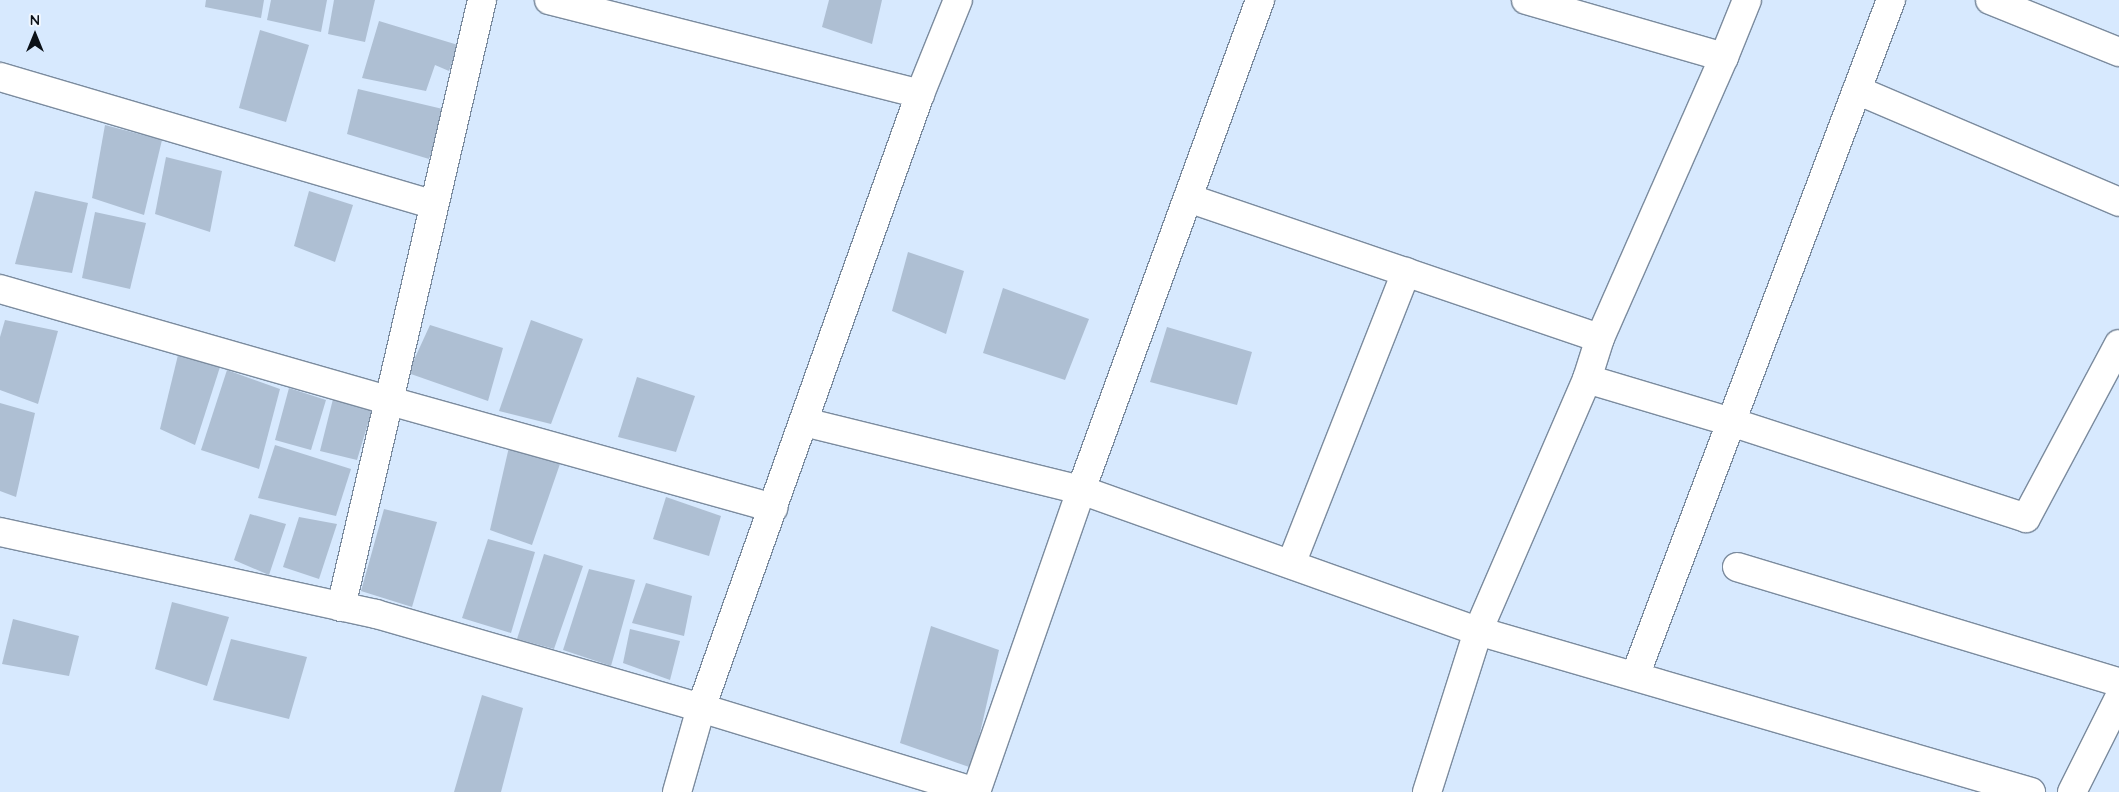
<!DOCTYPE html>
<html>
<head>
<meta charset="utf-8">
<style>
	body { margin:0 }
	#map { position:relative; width:2119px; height:792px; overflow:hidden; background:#d7e9fe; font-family:Quicksand,sans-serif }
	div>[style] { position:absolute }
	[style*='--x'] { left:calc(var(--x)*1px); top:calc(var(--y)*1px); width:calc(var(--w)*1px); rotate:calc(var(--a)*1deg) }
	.building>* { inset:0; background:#aebfd3 }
	.roads { filter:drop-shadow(1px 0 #7b8b9e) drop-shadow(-1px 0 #7b8b9e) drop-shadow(0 1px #7b8b9e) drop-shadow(0 -1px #7b8b9e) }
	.minor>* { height:28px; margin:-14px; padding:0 14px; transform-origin:14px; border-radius:14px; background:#fff }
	span { translate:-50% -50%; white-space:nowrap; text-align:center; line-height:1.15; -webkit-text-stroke:4px #eef5fd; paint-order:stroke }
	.north { position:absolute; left:10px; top:10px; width:50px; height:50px; -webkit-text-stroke:4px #eef5fd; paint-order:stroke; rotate:0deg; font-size:14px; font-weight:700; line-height:20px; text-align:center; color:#0b1118 }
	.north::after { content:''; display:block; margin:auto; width:18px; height:22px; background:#0b1118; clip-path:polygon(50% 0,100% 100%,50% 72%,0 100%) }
</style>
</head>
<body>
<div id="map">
	<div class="building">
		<div style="clip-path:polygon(206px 0,264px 0,261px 18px,205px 7px)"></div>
		<div style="clip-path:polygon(271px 0,327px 0,321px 32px,267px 20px)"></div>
		<div style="clip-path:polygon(334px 0,375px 0,365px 42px,328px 34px)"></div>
		<div style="clip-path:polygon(829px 0,882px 0,872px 44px,822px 27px)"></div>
		<div style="clip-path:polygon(379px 21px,458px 45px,449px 71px,435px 65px,426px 91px,362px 78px)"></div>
		<div style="clip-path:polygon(260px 30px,309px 45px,286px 122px,239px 108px)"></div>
		<div style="clip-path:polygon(358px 89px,447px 110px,429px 159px,347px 134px)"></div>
		<div style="clip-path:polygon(105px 125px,162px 140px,144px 215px,92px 198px)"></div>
		<div style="clip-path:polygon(166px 157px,222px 171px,210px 232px,155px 214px)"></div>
		<div style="clip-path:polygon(35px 191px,88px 203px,72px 273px,15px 264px)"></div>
		<div style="clip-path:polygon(309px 191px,353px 205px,335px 262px,294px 246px)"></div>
		<div style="clip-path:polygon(95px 212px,146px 223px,130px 289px,82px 278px)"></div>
		<div style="clip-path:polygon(908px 252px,964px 271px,946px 334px,892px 311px)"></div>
		<div style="clip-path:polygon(1003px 288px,1089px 319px,1065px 380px,983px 353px)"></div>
		<div style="clip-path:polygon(5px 320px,58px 331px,38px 404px,0 390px,0 337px)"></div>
		<div style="clip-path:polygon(531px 320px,583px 339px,551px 424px,499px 411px)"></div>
		<div style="clip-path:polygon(430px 325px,503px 348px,488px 401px,408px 373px)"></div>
		<div style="clip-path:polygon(1167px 327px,1252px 352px,1237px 405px,1150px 382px)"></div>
		<div style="clip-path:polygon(178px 355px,220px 367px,195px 445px,160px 429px)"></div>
		<div style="clip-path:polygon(227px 370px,280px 389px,259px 469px,201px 450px)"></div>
		<div style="clip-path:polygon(637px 377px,695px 396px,676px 452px,618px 437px)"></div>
		<div style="clip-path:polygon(289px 388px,326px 400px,311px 450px,275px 440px)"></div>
		<div style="clip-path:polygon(333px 399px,372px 410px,357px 460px,320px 451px)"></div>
		<div style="clip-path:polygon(0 403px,35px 413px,16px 497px,0 491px)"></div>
		<div style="clip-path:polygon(275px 445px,351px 469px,336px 516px,258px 498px)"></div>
		<div style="clip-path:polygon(509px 447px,561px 461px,532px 545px,490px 530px)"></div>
		<div style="clip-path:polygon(666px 497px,721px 516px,709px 556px,653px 539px)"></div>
		<div style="clip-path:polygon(384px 509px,437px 522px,412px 607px,361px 591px)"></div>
		<div style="clip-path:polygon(250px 514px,286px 524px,269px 575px,234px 560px)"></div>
		<div style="clip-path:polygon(299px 517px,337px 524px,319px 579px,283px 567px)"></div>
		<div style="clip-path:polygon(488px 539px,535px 552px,511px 633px,462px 618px)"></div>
		<div style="clip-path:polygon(544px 554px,583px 566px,554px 649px,517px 639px)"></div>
		<div style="clip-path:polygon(589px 569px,635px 580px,611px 666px,563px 650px)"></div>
		<div style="clip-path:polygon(646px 583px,692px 596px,684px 636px,632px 623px)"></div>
		<div style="clip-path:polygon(172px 602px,229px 617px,207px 686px,155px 669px)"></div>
		<div style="clip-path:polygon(13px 619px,79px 636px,69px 676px,2px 664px)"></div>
		<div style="clip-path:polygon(931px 626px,999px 650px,972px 768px,900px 743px)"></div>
		<div style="clip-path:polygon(630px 629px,680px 641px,670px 680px,623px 663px)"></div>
		<div style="clip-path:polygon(231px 639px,307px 657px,289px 719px,213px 700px)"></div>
		<div style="clip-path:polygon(482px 695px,523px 708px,501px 792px,454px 792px)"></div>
	</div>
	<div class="roads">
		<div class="minor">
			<div style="--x:549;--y:0;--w:383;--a:14.2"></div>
			<div style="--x:1526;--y:0;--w:206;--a:16.1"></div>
			<div style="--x:1990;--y:0;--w:139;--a:22"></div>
			<div style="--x:0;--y:77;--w:452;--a:16.4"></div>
			<div style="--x:1857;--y:90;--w:285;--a:23.1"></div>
			<div style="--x:1188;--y:198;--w:435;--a:18.8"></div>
			<div style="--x:0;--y:289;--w:406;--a:16"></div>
			<div style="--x:390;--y:401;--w:398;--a:15.6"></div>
			<div style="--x:1587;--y:379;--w:150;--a:16.6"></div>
			<div style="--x:1731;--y:422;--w:310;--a:18"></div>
			<div style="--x:2026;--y:518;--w:197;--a:-61.9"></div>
			<div style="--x:804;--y:422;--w:285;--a:13.8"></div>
			<div style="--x:1081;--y:490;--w:421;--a:19.6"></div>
			<div style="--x:1478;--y:631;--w:576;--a:16.23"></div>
			<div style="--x:0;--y:532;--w:385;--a:12.3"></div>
			<div style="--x:376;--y:614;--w:338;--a:16.1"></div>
			<div style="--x:701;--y:708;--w:287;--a:17"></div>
			<div style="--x:1291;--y:564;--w:314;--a:-68.5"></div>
			<div style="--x:1737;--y:567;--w:399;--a:16.8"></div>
			<div style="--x:341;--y:607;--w:623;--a:-76.92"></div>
			<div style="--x:1635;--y:676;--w:723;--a:-69.26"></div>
			<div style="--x:677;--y:792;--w:87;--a:-74.1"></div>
			<div style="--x:701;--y:708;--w:652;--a:-70.37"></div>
			<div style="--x:920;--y:94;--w:101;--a:-68"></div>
			<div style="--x:976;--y:792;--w:320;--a:-70.8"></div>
			<div style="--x:1081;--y:490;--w:522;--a:-69.93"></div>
			<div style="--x:1427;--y:792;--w:169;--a:-72.4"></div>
			<div style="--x:1478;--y:631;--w:275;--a:-66.6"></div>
			<div style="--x:1587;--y:379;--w:43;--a:-72.4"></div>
			<div style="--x:1600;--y:338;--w:307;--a:-66.2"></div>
			<div style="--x:1724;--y:57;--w:61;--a:-68"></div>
			<div style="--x:2072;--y:792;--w:105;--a:-63.4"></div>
		</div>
	</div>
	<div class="north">N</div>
</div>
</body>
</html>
